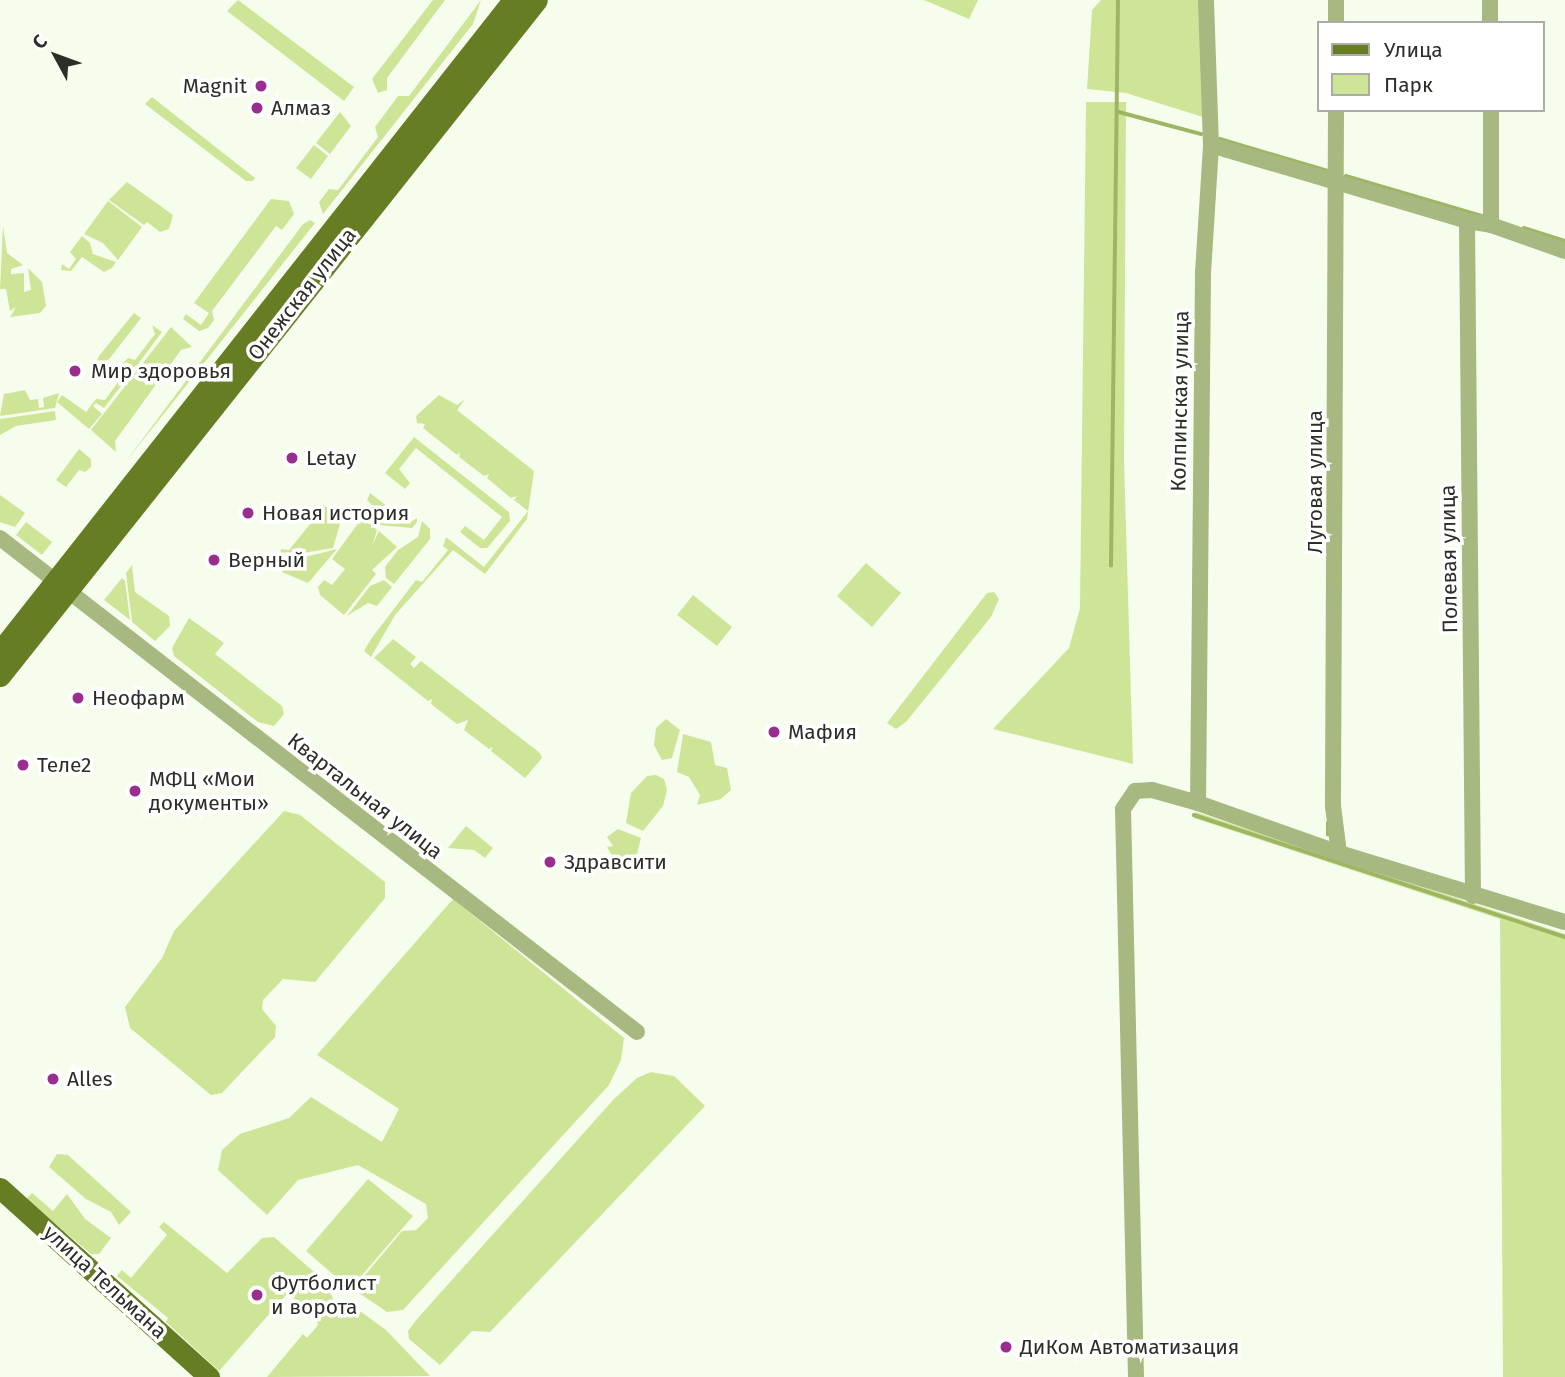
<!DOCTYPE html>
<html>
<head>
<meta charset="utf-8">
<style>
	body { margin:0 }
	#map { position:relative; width:1565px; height:1377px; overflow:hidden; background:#f7fded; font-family:"Fira Sans",sans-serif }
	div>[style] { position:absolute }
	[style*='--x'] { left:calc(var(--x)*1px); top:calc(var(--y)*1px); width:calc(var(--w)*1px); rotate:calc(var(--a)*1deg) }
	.green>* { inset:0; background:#cee598 }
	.stream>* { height:3.5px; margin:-1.75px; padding:0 1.75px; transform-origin:1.75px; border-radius:1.75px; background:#9eb663 }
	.minor>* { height:16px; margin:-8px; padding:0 8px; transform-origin:8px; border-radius:8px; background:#a7b881 }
	.major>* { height:21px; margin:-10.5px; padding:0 10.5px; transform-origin:10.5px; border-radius:10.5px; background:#677d23 }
	.dots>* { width:19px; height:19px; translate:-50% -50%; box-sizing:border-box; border:4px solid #fff; border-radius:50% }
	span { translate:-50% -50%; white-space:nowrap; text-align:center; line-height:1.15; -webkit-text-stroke:7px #fff; paint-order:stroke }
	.poi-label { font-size:21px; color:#2c2e28 }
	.right { translate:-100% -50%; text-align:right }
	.left { translate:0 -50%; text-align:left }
	.street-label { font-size:21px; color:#2c2e28 }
	.legend { position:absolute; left:1317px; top:21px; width:228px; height:91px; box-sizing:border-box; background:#fff; border:2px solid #ababa9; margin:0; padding:9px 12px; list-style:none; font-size:21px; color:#2c2e28 }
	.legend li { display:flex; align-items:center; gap:14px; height:35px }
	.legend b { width:35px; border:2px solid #ababa9 }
	.north { position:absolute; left:21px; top:21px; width:70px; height:70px; -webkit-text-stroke:5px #fff; paint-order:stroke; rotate:311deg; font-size:19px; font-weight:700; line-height:28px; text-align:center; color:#2c2e28 }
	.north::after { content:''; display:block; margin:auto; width:24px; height:32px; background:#2c2e28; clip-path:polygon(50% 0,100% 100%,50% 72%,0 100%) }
</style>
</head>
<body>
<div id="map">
	<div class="green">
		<div style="clip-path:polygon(238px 0,354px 87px,344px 101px,227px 11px)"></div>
		<div style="clip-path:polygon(433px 0,445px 0,387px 78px,387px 90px,378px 93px,372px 79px)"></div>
		<div style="clip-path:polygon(481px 0,473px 24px,323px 214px,319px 202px,329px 189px,338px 190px,378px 137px,375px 127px,398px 96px,409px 96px)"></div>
		<div style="clip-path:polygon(924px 0,978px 0,969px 19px)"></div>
		<div style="clip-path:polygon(1101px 0,1203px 0,1203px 117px,1126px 93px,1087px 89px,1092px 10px)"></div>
		<div style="clip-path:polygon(152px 97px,255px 178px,253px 181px,246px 181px,145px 104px)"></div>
		<div style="clip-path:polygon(1086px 102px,1126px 102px,1124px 460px,1133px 764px,993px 729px,1069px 648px,1080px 608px)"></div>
		<div style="clip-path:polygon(340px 112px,351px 126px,330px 154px,316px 143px)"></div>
		<div style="clip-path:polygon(314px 145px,328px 156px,311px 179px,296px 168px)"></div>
		<div style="clip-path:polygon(127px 182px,173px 215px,169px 229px,160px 232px,147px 222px,144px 225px,109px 200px)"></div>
		<div style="clip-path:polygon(271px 199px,289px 201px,294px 214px,282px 230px,276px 226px,212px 311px,214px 320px,208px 328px,199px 331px,183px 319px,186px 314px,201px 325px,209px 313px,194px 303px)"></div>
		<div style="clip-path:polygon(108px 201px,142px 227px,118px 260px,103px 243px,84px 234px)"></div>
		<div style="clip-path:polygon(310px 220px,315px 223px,124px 464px,303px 224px)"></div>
		<div style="clip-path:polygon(3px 226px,7px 253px,23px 265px,11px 269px,11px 274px,24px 273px,24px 292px,31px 290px,28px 268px,42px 282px,46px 306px,40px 313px,10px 317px,16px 307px,10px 311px,6px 289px,0 289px)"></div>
		<div style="clip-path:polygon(82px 236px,90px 243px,93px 254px,116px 262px,112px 268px,104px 272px,82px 257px,71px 271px,61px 270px,62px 264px,69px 269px,76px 259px,70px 252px)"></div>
		<div style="clip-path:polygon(134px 313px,141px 318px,103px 367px,96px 362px,99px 356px)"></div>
		<div style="clip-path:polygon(152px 325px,162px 332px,135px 368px,126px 362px,124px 365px,132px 372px,104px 408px,96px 403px,93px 406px,102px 414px,89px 429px,57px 402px,62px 395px,86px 412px,96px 399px,105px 400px,124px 374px,122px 364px,128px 358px,135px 360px,155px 334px)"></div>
		<div style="clip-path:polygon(171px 327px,192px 347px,181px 350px,115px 441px,116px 452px,91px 430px)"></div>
		<div style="clip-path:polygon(25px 390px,30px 400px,38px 399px,39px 408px,44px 407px,43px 398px,59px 393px,55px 408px,0 416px,4px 394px)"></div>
		<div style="clip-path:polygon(439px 395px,457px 405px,465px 399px,457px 410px,534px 471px,527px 519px,485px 574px,453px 550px,395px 615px,371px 657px,364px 651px,371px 639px,416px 580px,422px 582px,448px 550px,443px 546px,446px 537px,484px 567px,528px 511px,514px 500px,517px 496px,511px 498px,487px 478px,489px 474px,484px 476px,459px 457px,460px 452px,457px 455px,423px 428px,425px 424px,417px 423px,416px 416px)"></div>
		<div style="clip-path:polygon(55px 411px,56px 420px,16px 426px,0 435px,0 419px)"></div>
		<div style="clip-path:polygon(414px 437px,509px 512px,510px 521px,487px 548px,480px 548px,460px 532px,465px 526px,484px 540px,502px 517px,416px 448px,399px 469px,410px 483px,405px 489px,385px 473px)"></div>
		<div style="clip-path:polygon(79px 449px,91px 459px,91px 467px,85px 472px,79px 470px,66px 487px,56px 480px)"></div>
		<div style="clip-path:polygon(370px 493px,409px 523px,417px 518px,417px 522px,412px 528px,380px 525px,378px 511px,367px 500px)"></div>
		<div style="clip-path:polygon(0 495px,25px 513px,15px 527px,0 522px)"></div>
		<div style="clip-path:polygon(324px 505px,341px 520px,333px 548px,280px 557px,281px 549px,289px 550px,315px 518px,311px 509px)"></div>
		<div style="clip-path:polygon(362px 518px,377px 530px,372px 546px,379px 531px,397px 547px,372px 570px,376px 574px,344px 615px,320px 595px,318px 587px,324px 580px,332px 585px,345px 569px,332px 559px)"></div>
		<div style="clip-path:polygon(422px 521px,430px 529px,430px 539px,394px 584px,386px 578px,385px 567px,398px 550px,418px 537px)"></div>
		<div style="clip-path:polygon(26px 522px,52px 542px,42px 555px,16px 535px)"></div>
		<div style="clip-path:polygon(337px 549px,308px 583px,282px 572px,285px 562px)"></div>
		<div style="clip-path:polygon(866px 563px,901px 593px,872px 627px,837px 596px)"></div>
		<div style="clip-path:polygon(132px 565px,135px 592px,169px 616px,170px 626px,155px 641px,132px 622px,126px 573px)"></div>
		<div style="clip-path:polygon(122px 578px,125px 581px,130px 620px,104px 600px)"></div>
		<div style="clip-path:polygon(384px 580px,392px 587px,377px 606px,368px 603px,347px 616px,370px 586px)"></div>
		<div style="clip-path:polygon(994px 592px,999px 599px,991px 617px,906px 722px,896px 729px,887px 723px,987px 593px)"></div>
		<div style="clip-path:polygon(693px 595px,732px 627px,717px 646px,677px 615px)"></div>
		<div style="clip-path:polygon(189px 618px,224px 643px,215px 654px,282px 706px,284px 714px,274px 726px,258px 722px,174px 656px,172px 648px)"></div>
		<div style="clip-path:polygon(393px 639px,416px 657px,410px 664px,414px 668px,421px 661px,540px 753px,542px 758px,525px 778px,491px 751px,493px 747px,489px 749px,464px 730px,468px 720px,457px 724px,431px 704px,432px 699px,428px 701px,374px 658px)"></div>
		<div style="clip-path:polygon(666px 719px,680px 730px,672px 758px,662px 760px,654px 745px,656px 728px)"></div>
		<div style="clip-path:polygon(683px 734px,711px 742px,715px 765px,727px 768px,731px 790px,721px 799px,697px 805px,700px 795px,689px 777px,677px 772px)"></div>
		<div style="clip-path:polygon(656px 775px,664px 779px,667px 790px,663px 806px,643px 831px,626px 823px,631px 793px,647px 776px)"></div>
		<div style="clip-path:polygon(284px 811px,300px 815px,385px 882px,385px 898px,315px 982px,283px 979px,263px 1000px,262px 1009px,276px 1026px,275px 1037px,222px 1093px,211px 1095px,130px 1028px,125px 1007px,162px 958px,174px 931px)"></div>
		<div style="clip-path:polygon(1196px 812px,1565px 934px,1565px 1377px,1503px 1377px,1500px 919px,1194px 818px)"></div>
		<div style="clip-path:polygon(466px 826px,493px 848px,485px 858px,474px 850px,448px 848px)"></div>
		<div style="clip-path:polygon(618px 829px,641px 838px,637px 854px,624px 859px,611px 854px,607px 847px,613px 846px,607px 837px)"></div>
		<div style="clip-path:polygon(453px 899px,624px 1038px,621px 1060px,609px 1085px,403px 1310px,387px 1312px,359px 1293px,361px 1280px,402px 1231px,416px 1230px,428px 1218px,426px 1204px,358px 1165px,298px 1180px,267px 1215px,218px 1170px,222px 1150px,240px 1134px,289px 1118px,311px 1097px,382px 1142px,399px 1109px,317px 1055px)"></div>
		<div style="clip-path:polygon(651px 1072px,674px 1076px,705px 1106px,490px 1332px,472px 1331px,440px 1365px,409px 1339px,408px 1331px,417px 1319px,614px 1099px,637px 1078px)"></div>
		<div style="clip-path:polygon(57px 1154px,68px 1155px,131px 1212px,119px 1225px,111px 1212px,86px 1199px,49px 1167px)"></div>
		<div style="clip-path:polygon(368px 1179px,413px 1216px,350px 1289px,306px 1251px)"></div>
		<div style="clip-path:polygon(32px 1193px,53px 1211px,67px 1194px,85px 1219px,111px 1238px,99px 1254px,91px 1254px,26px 1199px)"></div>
		<div style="clip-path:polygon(164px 1222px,227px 1273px,262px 1238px,274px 1237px,329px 1285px,334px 1303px,346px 1314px,360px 1311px,386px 1330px,430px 1376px,267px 1377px,303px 1334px,307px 1338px,318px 1325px,316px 1318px,287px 1294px,219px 1371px,166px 1322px,168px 1318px,117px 1276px,122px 1270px,131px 1278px,167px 1235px,159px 1227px)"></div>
	</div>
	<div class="stream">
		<div style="--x:1119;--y:112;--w:85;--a:15"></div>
		<div style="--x:1220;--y:139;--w:113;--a:16.5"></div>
		<div style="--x:1346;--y:176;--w:142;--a:16.4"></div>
		<div style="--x:1524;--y:228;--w:43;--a:17.6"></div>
		<div style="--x:1111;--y:566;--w:566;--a:-89.29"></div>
		<div style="--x:1194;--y:815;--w:391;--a:18.2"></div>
		<div style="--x:1328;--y:835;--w:12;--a:-90"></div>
	</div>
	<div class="minor">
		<div style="--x:1490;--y:0;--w:23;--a:90"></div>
		<div style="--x:1336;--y:23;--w:23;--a:-90"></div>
		<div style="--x:1336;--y:110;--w:696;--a:90.25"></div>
		<div style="--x:1333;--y:806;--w:47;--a:82.7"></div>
		<div style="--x:1491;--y:110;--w:115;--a:90"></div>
		<div style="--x:1211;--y:145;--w:267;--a:16.5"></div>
		<div style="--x:1467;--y:221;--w:24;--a:9"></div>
		<div style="--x:1491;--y:225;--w:78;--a:19.4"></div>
		<div style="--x:1467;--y:221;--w:675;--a:89.49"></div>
		<div style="--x:0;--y:538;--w:806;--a:37.79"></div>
		<div style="--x:1198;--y:803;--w:530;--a:-89.46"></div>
		<div style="--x:1203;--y:273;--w:128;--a:-86.4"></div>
		<div style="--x:1211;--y:145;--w:145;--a:-92"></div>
		<div style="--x:1136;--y:1377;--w:568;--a:-91.31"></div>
		<div style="--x:1123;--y:809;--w:22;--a:-56"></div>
		<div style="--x:1135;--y:791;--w:17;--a:-3"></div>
		<div style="--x:1152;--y:790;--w:48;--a:15.8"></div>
		<div style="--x:1198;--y:803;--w:150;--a:19.5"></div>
		<div style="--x:1339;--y:853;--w:236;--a:17"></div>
	</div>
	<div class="major">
		<div style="--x:0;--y:651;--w:829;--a:-51.76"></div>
		<div style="--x:0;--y:676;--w:863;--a:-51.54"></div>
		<div style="--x:0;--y:1188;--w:282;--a:42.1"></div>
	</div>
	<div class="dots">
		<div style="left:261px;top:86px;background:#9a2e8f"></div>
		<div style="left:257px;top:108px;background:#9a2e8f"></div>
		<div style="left:75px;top:371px;background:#9a2e8f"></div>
		<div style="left:292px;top:458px;background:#9a2e8f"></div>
		<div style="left:248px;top:513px;background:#9a2e8f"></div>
		<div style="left:214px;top:560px;background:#9a2e8f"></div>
		<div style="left:78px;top:698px;background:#9a2e8f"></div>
		<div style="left:774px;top:732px;background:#9a2e8f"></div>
		<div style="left:23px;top:765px;background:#9a2e8f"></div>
		<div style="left:135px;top:791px;background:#9a2e8f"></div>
		<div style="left:550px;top:862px;background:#9a2e8f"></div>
		<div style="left:53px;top:1079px;background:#9a2e8f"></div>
		<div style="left:257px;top:1295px;background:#9a2e8f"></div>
		<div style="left:1006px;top:1347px;background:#9a2e8f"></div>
	</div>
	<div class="poi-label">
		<span class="right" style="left:247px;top:86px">Magnit</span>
		<span class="left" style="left:271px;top:108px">Алмаз</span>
		<span class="left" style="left:91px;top:371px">Мир здоровья</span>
		<span class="left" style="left:306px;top:458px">Letay</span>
		<span class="left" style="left:262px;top:513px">Новая история</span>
		<span class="left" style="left:228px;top:560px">Верный</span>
		<span class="left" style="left:92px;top:698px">Неофарм</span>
		<span class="left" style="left:788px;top:732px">Мафия</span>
		<span class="left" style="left:37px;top:765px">Теле2</span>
		<span class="left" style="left:149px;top:791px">МФЦ «Мои<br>документы»</span>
		<span class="left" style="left:564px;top:862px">Здравсити</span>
		<span class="left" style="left:67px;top:1079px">Alles</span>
		<span class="left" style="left:271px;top:1295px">Футболист<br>и ворота</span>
		<span class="left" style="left:1020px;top:1347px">ДиКом Автоматизация</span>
	</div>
	<div class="street-label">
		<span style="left:302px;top:294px;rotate:-52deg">Онежская улица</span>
		<span style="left:1180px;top:401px;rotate:-89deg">Колпинская улица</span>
		<span style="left:1315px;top:482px;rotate:-90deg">Луговая улица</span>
		<span style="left:1449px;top:559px;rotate:-91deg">Полевая улица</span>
		<span style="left:365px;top:796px;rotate:38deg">Квартальная улица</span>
		<span style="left:105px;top:1282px;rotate:42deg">улица Тельмана</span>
	</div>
	<ul class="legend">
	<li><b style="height:9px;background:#677d23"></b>Улица</li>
	<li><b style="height:19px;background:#cee598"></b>Парк</li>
	</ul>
	<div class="north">С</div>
</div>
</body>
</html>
